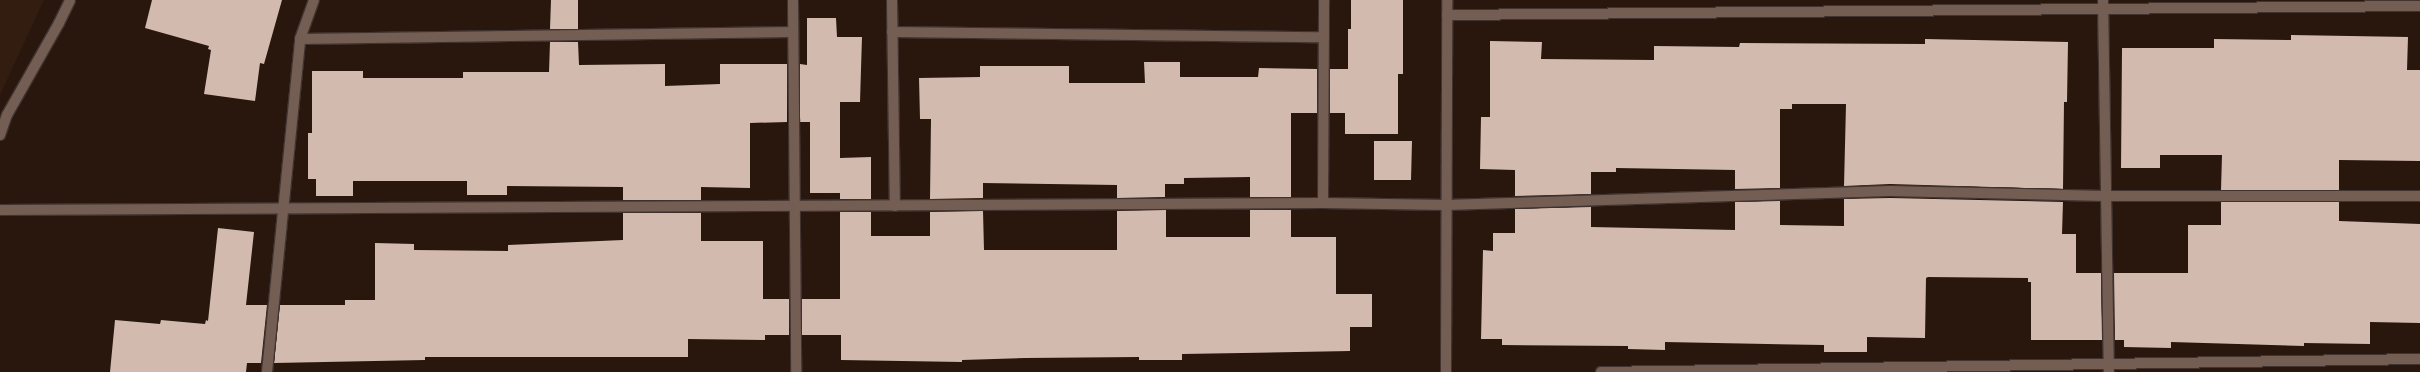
<!DOCTYPE html>
<html>
<head>
<meta charset="utf-8">
<style>
	body { margin:0 }
	#map { position:relative; width:2420px; height:372px; overflow:hidden; background:#29170e; font-family:Commissioner,sans-serif }
	div>[style] { position:absolute }
	[style*='--x'] { left:calc(var(--x)*1px); top:calc(var(--y)*1px); width:calc(var(--w)*1px); rotate:calc(var(--a)*1deg) }
	.built>* { inset:0; background:#331c10 }
	.building>* { inset:0; background:#d3baaf }
	.roads { filter:drop-shadow(1px 0 #403330) drop-shadow(-1px 0 #403330) drop-shadow(0 1px #403330) drop-shadow(0 -1px #403330) }
	.minor>* { height:10px; margin:-5px; padding:0 5px; transform-origin:5px; border-radius:5px; background:#745e54 }
	span { translate:-50% -50%; white-space:nowrap; text-align:center; line-height:1.15; -webkit-text-stroke:4px #0c0503; paint-order:stroke }
</style>
</head>
<body>
<div id="map">
	<div class="built">
		<div style="clip-path:polygon(0 0,44px 0,0 95px)"></div>
	</div>
	<div class="building">
		<div style="clip-path:polygon(152px 0,282px 0,264px 64px,260px 63px,255px 101px,204px 94px,211px 50px,208px 49px,209px 46px,145px 28px)"></div>
		<div style="clip-path:polygon(551px 0,578px 0,578px 29px,550px 29px)"></div>
		<div style="clip-path:polygon(1351px 0,1403px 0,1403px 74px,1398px 74px,1398px 134px,1345px 134px,1345px 113px,1330px 113px,1330px 69px,1348px 69px,1348px 29px,1351px 29px)"></div>
		<div style="clip-path:polygon(807px 18px,836px 18px,837px 37px,862px 37px,860px 102px,840px 102px,840px 158px,871px 157px,871px 199px,840px 199px,840px 193px,810px 193px,810px 122px,800px 122px,800px 64px,807px 65px)"></div>
		<div style="clip-path:polygon(2291px 35px,2408px 37px,2407px 70px,2420px 70px,2420px 161px,2339px 160px,2339px 190px,2221px 190px,2222px 155px,2160px 155px,2160px 168px,2121px 168px,2122px 48px,2214px 48px,2214px 39px,2291px 40px)"></div>
		<div style="clip-path:polygon(1925px 39px,2068px 42px,2067px 102px,2064px 102px,2063px 189px,1890px 184px,1844px 186px,1846px 104px,1792px 104px,1792px 109px,1780px 109px,1780px 188px,1735px 189px,1735px 170px,1616px 168px,1616px 172px,1591px 172px,1591px 194px,1515px 196px,1515px 170px,1480px 169px,1481px 117px,1490px 117px,1490px 41px,1542px 42px,1541px 59px,1654px 60px,1654px 46px,1739px 47px,1740px 43px,1925px 44px)"></div>
		<div style="clip-path:polygon(550px 42px,578px 42px,579px 65px,665px 64px,665px 86px,720px 84px,720px 64px,787px 64px,787px 122px,750px 123px,750px 188px,701px 187px,701px 200px,623px 200px,623px 187px,507px 186px,507px 195px,467px 195px,467px 181px,353px 181px,353px 196px,316px 196px,316px 179px,308px 179px,308px 133px,312px 133px,312px 71px,363px 71px,363px 78px,463px 78px,463px 72px,549px 72px)"></div>
		<div style="clip-path:polygon(1144px 62px,1180px 62px,1180px 77px,1258px 77px,1259px 68px,1317px 69px,1317px 113px,1291px 113px,1291px 197px,1250px 197px,1250px 177px,1184px 178px,1184px 184px,1165px 184px,1165px 197px,1117px 198px,1117px 185px,983px 183px,983px 198px,930px 199px,931px 119px,920px 119px,919px 78px,980px 77px,980px 66px,1069px 66px,1069px 83px,1145px 83px)"></div>
		<div style="clip-path:polygon(1374px 141px,1412px 141px,1411px 180px,1374px 180px)"></div>
		<div style="clip-path:polygon(1890px 198px,2063px 202px,2062px 234px,2076px 234px,2076px 273px,2101px 273px,2102px 340px,2031px 340px,2031px 282px,2028px 282px,2028px 278px,1928px 277px,1926px 278px,1925px 338px,1867px 337px,1867px 352px,1824px 352px,1824px 345px,1665px 342px,1665px 350px,1628px 349px,1628px 346px,1502px 345px,1502px 339px,1481px 339px,1483px 250px,1493px 251px,1493px 233px,1515px 233px,1515px 209px,1591px 207px,1591px 227px,1735px 230px,1735px 202px,1780px 201px,1780px 225px,1844px 226px,1844px 199px)"></div>
		<div style="clip-path:polygon(2221px 202px,2339px 202px,2339px 221px,2420px 224px,2420px 323px,2370px 322px,2370px 344px,2304px 343px,2304px 346px,2171px 342px,2171px 348px,2124px 347px,2124px 340px,2115px 340px,2114px 273px,2188px 273px,2188px 225px,2221px 225px)"></div>
		<div style="clip-path:polygon(1166px 210px,1166px 237px,1250px 237px,1250px 210px,1291px 210px,1291px 237px,1336px 237px,1336px 294px,1372px 294px,1372px 327px,1350px 327px,1350px 351px,1182px 354px,1182px 360px,1139px 360px,1139px 357px,1025px 358px,962px 360px,962px 362px,841px 360px,841px 335px,802px 335px,802px 299px,840px 299px,840px 212px,871px 212px,871px 236px,930px 236px,930px 212px,983px 211px,984px 250px,1117px 250px,1117px 211px)"></div>
		<div style="clip-path:polygon(623px 213px,701px 213px,701px 241px,763px 241px,763px 299px,789px 299px,789px 335px,765px 335px,765px 340px,688px 339px,688px 357px,425px 357px,425px 360px,274px 363px,280px 305px,345px 305px,345px 300px,375px 300px,375px 243px,414px 244px,414px 250px,508px 251px,508px 245px,623px 240px)"></div>
		<div style="clip-path:polygon(218px 228px,254px 232px,246px 305px,267px 305px,261px 363px,247px 363px,246px 372px,110px 372px,115px 320px,160px 324px,161px 320px,205px 324px,206px 320px,208px 321px)"></div>
	</div>
	<div class="roads">
		<div class="minor">
			<div style="--x:793;--y:0;--w:372;--a:89.5"></div>
			<div style="--x:892;--y:0;--w:206;--a:89.2"></div>
			<div style="--x:2103;--y:0;--w:372;--a:89.1"></div>
			<div style="--x:1447;--y:15;--w:973;--a:-0.53"></div>
			<div style="--x:892;--y:32;--w:432;--a:0.7"></div>
			<div style="--x:300;--y:39;--w:493;--a:-0.8"></div>
			<div style="--x:0;--y:135;--w:21;--a:-71"></div>
			<div style="--x:7;--y:115;--w:106;--a:-60.5"></div>
			<div style="--x:59;--y:23;--w:25;--a:-64"></div>
			<div style="--x:1323;--y:203;--w:203;--a:-89.7"></div>
			<div style="--x:0;--y:210;--w:1323;--a:-0.3"></div>
			<div style="--x:1323;--y:203;--w:123;--a:0.9"></div>
			<div style="--x:1446;--y:205;--w:444;--a:-1.8"></div>
			<div style="--x:1890;--y:191;--w:215;--a:1.3"></div>
			<div style="--x:2105;--y:196;--w:315;--a:0"></div>
			<div style="--x:267;--y:372;--w:335;--a:-84.3"></div>
			<div style="--x:300;--y:39;--w:41;--a:-70.3"></div>
			<div style="--x:1446;--y:372;--w:372;--a:-89.8"></div>
			<div style="--x:1601;--y:372;--w:819;--a:-0.91"></div>
		</div>
	</div>
</div>
</body>
</html>
